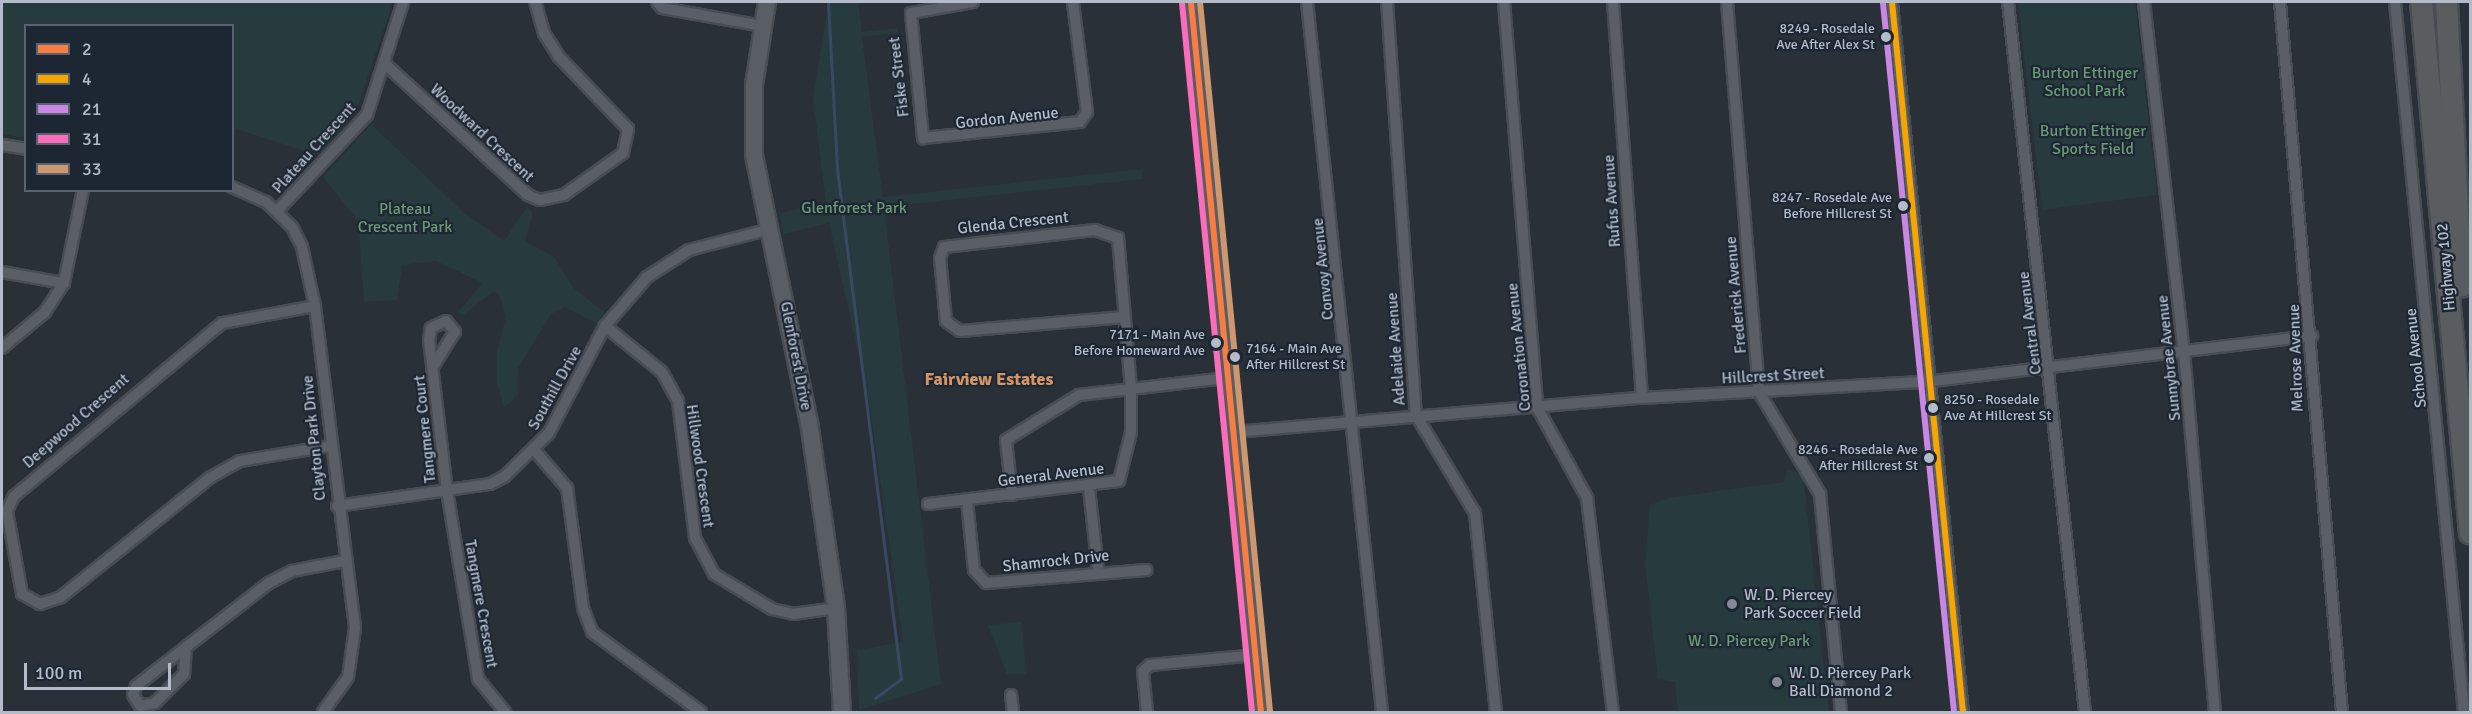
<!DOCTYPE html>
<html>
<head>
<meta charset="utf-8">
<style>
	body { margin:0 }
	#map { position:relative; width:2472px; height:714px; overflow:hidden; background:#2a3038; font-family:Signika,sans-serif }
	div>[style] { position:absolute }
	[style*='--x'] { left:calc(var(--x)*1px); top:calc(var(--y)*1px); width:calc(var(--w)*1px); rotate:calc(var(--a)*1deg) }
	.green>* { inset:0; background:#273a3e }
	.stream>* { height:3px; margin:-1.5px; padding:0 1.5px; transform-origin:1.5px; border-radius:1.5px; background:#384963 }
	.roads { filter:drop-shadow(2px 0 #484c53) drop-shadow(-2px 0 #484c53) drop-shadow(0 2px #484c53) drop-shadow(0 -2px #484c53) }
	.street>* { height:10px; margin:-5px; padding:0 5px; transform-origin:5px; border-radius:5px; background:#5a5e66 }
	.secondary>* { height:16px; margin:-8px; padding:0 8px; transform-origin:8px; border-radius:8px; background:#595d64 }
	.highway>* { height:21px; margin:-10.5px; padding:0 10.5px; transform-origin:10.5px; border-radius:10.5px; background:#5a5d60 }
	.bus-1>* { height:6px; margin:-3px; padding:0 3px; transform-origin:3px; border-radius:3px; background:#f77d43 }
	.bus-2>* { height:6px; margin:-3px; padding:0 3px; transform-origin:3px; border-radius:3px; background:#f7a600 }
	.bus-3>* { height:6px; margin:-3px; padding:0 3px; transform-origin:3px; border-radius:3px; background:#c787e3 }
	.bus-4>* { height:6px; margin:-3px; padding:0 3px; transform-origin:3px; border-radius:3px; background:#fb6dba }
	.bus-5>* { height:6px; margin:-3px; padding:0 3px; transform-origin:3px; border-radius:3px; background:#cd976f }
	.dots>* { width:16px; height:16px; translate:-50% -50%; box-sizing:border-box; border:3px solid #1d2633; border-radius:50% }
	span { translate:-50% -50%; white-space:nowrap; text-align:center; line-height:1.15; -webkit-text-stroke:4.5px #1d2633; paint-order:stroke }
	.bus-label { font-size:14px; color:#b4bcc9 }
	.right { translate:-100% -50%; text-align:right }
	.left { translate:0 -50%; text-align:left }
	.park-label { font-size:16px; color:#6b9a76 }
	.street-label { font-size:16px; color:#b4bcc9 }
	.poi-label { font-size:16px; color:#b4bcc9 }
	.neighbourhood-label { font-size:18px; color:#d59563; font-weight:700 }
	.frame { position:absolute; inset:0; border:3px solid #b4bcc9; pointer-events:none }
	.legend { position:absolute; left:24px; top:24px; width:210px; height:168px; box-sizing:border-box; background:#1d2633; border:2px solid #59626f; margin:0; padding:8px 10px; list-style:none; font-size:18px; color:#b4bcc9 }
	.legend li { display:flex; align-items:center; gap:12px; height:30px }
	.legend b { width:30px; border:2px solid #59626f }
	.scale { position:absolute; left:24px; top:663px; width:147px; height:27px; box-sizing:border-box; border:3px solid #b4bcc9; border-top:0; padding-left:8px; font-size:18px; line-height:21px; white-space:nowrap; color:#b4bcc9; -webkit-text-stroke:4px #1d2633; paint-order:stroke }
</style>
</head>
<body>
<div id="map">
	<div class="green">
		<div style="clip-path:polygon(2px 2px,393px 2px,359px 103px,332px 144px,317px 155px,233px 128px,232px 26px,26px 26px,25px 138px,2px 134px)"></div>
		<div style="clip-path:polygon(829px 2px,858px 2px,862px 32px,897px 28px,897px 33px,862px 37px,883px 197px,1142px 169px,1142px 179px,884px 207px,941px 684px,859px 710px,857px 650px,903px 642px,869px 401px,829px 223px,784px 234px,780px 213px,826px 203px,813px 98px)"></div>
		<div style="clip-path:polygon(2018px 2px,2135px 2px,2157px 195px,2042px 210px)"></div>
		<div style="clip-path:polygon(371px 124px,464px 213px,504px 241px,527px 207px,533px 212px,525px 241px,554px 257px,574px 288px,604px 312px,598px 324px,565px 307px,551px 314px,518px 368px,519px 394px,504px 408px,497px 382px,497px 352px,506px 316px,499px 294px,494px 291px,463px 315px,458px 312px,483px 283px,436px 261px,402px 265px,397px 300px,364px 302px,358px 221px,323px 177px)"></div>
		<div style="clip-path:polygon(1787px 469px,1803px 474px,1829px 712px,1678px 712px,1675px 682px,1658px 679px,1645px 563px,1650px 505px,1668px 498px,1784px 482px)"></div>
		<div style="clip-path:polygon(1022px 622px,1026px 674px,1007px 674px,988px 625px)"></div>
	</div>
	<div class="stream">
		<div style="--x:828;--y:2;--w:167;--a:86.9"></div>
		<div style="--x:837;--y:169;--w:514;--a:82.85"></div>
		<div style="--x:901;--y:679;--w:32;--a:144"></div>
	</div>
	<div class="roads">
		<div class="street">
			<div style="--x:657;--y:2;--w:8;--a:50"></div>
			<div style="--x:662;--y:8;--w:103;--a:10.1"></div>
			<div style="--x:973;--y:2;--w:63;--a:169.9"></div>
			<div style="--x:911;--y:13;--w:126;--a:84.5"></div>
			<div style="--x:923;--y:138;--w:158;--a:-5.8"></div>
			<div style="--x:1080;--y:122;--w:12;--a:-55"></div>
			<div style="--x:1087;--y:112;--w:111;--a:-97.3"></div>
			<div style="--x:1307;--y:2;--w:714;--a:83.97"></div>
			<div style="--x:1387;--y:2;--w:414;--a:86"></div>
			<div style="--x:1416;--y:415;--w:114;--a:59"></div>
			<div style="--x:1475;--y:513;--w:200;--a:84"></div>
			<div style="--x:1504;--y:2;--w:406;--a:85.3"></div>
			<div style="--x:1537;--y:407;--w:104;--a:61.2"></div>
			<div style="--x:1587;--y:498;--w:216;--a:83.1"></div>
			<div style="--x:1613;--y:2;--w:397;--a:85.8"></div>
			<div style="--x:1727;--y:2;--w:391;--a:85.3"></div>
			<div style="--x:1759;--y:392;--w:119;--a:59.1"></div>
			<div style="--x:1820;--y:494;--w:219;--a:84.5"></div>
			<div style="--x:1892;--y:2;--w:714;--a:84.29"></div>
			<div style="--x:2008;--y:2;--w:714;--a:83.81"></div>
			<div style="--x:2144;--y:2;--w:352;--a:83.5"></div>
			<div style="--x:2184;--y:352;--w:361;--a:85.1"></div>
			<div style="--x:2280;--y:2;--w:713;--a:85.01"></div>
			<div style="--x:2395;--y:2;--w:713;--a:84.45"></div>
			<div style="--x:384;--y:63;--w:195;--a:42.5"></div>
			<div style="--x:528;--y:195;--w:13;--a:23"></div>
			<div style="--x:540;--y:200;--w:25;--a:-12"></div>
			<div style="--x:564;--y:195;--w:72;--a:-35.4"></div>
			<div style="--x:623;--y:153;--w:25;--a:-78"></div>
			<div style="--x:628;--y:129;--w:100;--a:-133.8"></div>
			<div style="--x:559;--y:57;--w:28;--a:-122"></div>
			<div style="--x:544;--y:33;--w:32;--a:-106"></div>
			<div style="--x:2;--y:145;--w:24;--a:9"></div>
			<div style="--x:232;--y:187;--w:37;--a:24"></div>
			<div style="--x:266;--y:202;--w:36;--a:44"></div>
			<div style="--x:292;--y:227;--w:22;--a:63"></div>
			<div style="--x:302;--y:247;--w:60;--a:77.6"></div>
			<div style="--x:315;--y:306;--w:324;--a:82.9"></div>
			<div style="--x:355;--y:628;--w:49;--a:98.1"></div>
			<div style="--x:348;--y:677;--w:43;--a:125.5"></div>
			<div style="--x:278;--y:210;--w:130;--a:-46.9"></div>
			<div style="--x:367;--y:115;--w:119;--a:-72.3"></div>
			<div style="--x:2;--y:272;--w:63;--a:10.1"></div>
			<div style="--x:315;--y:306;--w:95;--a:169.6"></div>
			<div style="--x:222;--y:323;--w:271;--a:140.2"></div>
			<div style="--x:14;--y:496;--w:17;--a:115"></div>
			<div style="--x:7;--y:511;--w:84;--a:79.8"></div>
			<div style="--x:22;--y:594;--w:21;--a:29"></div>
			<div style="--x:40;--y:604;--w:22;--a:-18"></div>
			<div style="--x:61;--y:597;--w:192;--a:-38.7"></div>
			<div style="--x:211;--y:477;--w:33;--a:-29"></div>
			<div style="--x:240;--y:461;--w:91;--a:-9.5"></div>
			<div style="--x:605;--y:326;--w:73;--a:38.9"></div>
			<div style="--x:662;--y:372;--w:33;--a:61"></div>
			<div style="--x:678;--y:401;--w:138;--a:82.9"></div>
			<div style="--x:695;--y:538;--w:41;--a:62.2"></div>
			<div style="--x:714;--y:574;--w:68;--a:31.1"></div>
			<div style="--x:772;--y:609;--w:22;--a:13"></div>
			<div style="--x:793;--y:614;--w:43;--a:-7.9"></div>
			<div style="--x:2;--y:348;--w:56;--a:-39.9"></div>
			<div style="--x:45;--y:312;--w:35;--a:-57"></div>
			<div style="--x:64;--y:283;--w:95;--a:-78.5"></div>
			<div style="--x:434;--y:365;--w:39;--a:-58"></div>
			<div style="--x:455;--y:332;--w:14;--a:-129"></div>
			<div style="--x:446;--y:321;--w:17;--a:155"></div>
			<div style="--x:431;--y:328;--w:12;--a:99"></div>
			<div style="--x:429;--y:340;--w:152;--a:83.2"></div>
			<div style="--x:447;--y:491;--w:191;--a:80.6"></div>
			<div style="--x:478;--y:679;--w:43;--a:50.7"></div>
			<div style="--x:1233;--y:432;--w:410;--a:-4.8"></div>
			<div style="--x:1642;--y:398;--w:291;--a:-3.3"></div>
			<div style="--x:1933;--y:381;--w:382;--a:-6.8"></div>
			<div style="--x:536;--y:452;--w:48;--a:49.3"></div>
			<div style="--x:567;--y:488;--w:121;--a:82.4"></div>
			<div style="--x:583;--y:608;--w:26;--a:69"></div>
			<div style="--x:592;--y:632;--w:135;--a:36.3"></div>
			<div style="--x:1089;--y:488;--w:82;--a:83.7"></div>
			<div style="--x:1012;--y:495;--w:55;--a:-96.2"></div>
			<div style="--x:1006;--y:440;--w:86;--a:-31.7"></div>
			<div style="--x:1079;--y:395;--w:149;--a:-6.6"></div>
			<div style="--x:967;--y:501;--w:69;--a:84.2"></div>
			<div style="--x:974;--y:570;--w:18;--a:47"></div>
			<div style="--x:986;--y:583;--w:161;--a:-4.6"></div>
			<div style="--x:928;--y:504;--w:192;--a:-6.9"></div>
			<div style="--x:1119;--y:481;--w:50;--a:-76.2"></div>
			<div style="--x:1131;--y:432;--w:43;--a:-90"></div>
			<div style="--x:1131;--y:389;--w:152;--a:-94.9"></div>
			<div style="--x:1118;--y:238;--w:24;--a:-161"></div>
			<div style="--x:1095;--y:230;--w:152;--a:173.6"></div>
			<div style="--x:944;--y:247;--w:12;--a:110"></div>
			<div style="--x:940;--y:258;--w:63;--a:84.6"></div>
			<div style="--x:946;--y:321;--w:17;--a:36"></div>
			<div style="--x:960;--y:331;--w:165;--a:-4.9"></div>
			<div style="--x:337;--y:506;--w:155;--a:-8.2"></div>
			<div style="--x:490;--y:484;--w:16;--a:-27"></div>
			<div style="--x:504;--y:477;--w:63;--a:-44.4"></div>
			<div style="--x:549;--y:433;--w:121;--a:-62.4"></div>
			<div style="--x:605;--y:326;--w:65;--a:-49.4"></div>
			<div style="--x:647;--y:277;--w:50;--a:-32.7"></div>
			<div style="--x:689;--y:250;--w:84;--a:-14.5"></div>
			<div style="--x:186;--y:647;--w:27;--a:94"></div>
			<div style="--x:184;--y:674;--w:41;--a:135"></div>
			<div style="--x:155;--y:703;--w:15;--a:169"></div>
			<div style="--x:140;--y:706;--w:13;--a:-122"></div>
			<div style="--x:133;--y:695;--w:9;--a:-72"></div>
			<div style="--x:136;--y:686;--w:168;--a:-37.8"></div>
			<div style="--x:269;--y:583;--w:26;--a:-28"></div>
			<div style="--x:292;--y:571;--w:53;--a:-10.9"></div>
			<div style="--x:1011;--y:695;--w:17;--a:83"></div>
			<div style="--x:1147;--y:712;--w:41;--a:-95.6"></div>
			<div style="--x:1143;--y:671;--w:9;--a:-41"></div>
			<div style="--x:1150;--y:665;--w:105;--a:-5.4"></div>
		</div>
		<div class="secondary">
			<div style="--x:767;--y:2;--w:84;--a:98.9"></div>
			<div style="--x:754;--y:85;--w:70;--a:90"></div>
			<div style="--x:754;--y:155;--w:273;--a:78.4"></div>
			<div style="--x:809;--y:422;--w:188;--a:81.7"></div>
			<div style="--x:836;--y:608;--w:104;--a:86.7"></div>
			<div style="--x:1191;--y:2;--w:713;--a:84.37"></div>
		</div>
		<div class="highway">
			<div style="--x:2421;--y:2;--w:533;--a:84.73"></div>
			<div style="--x:2446;--y:2;--w:284;--a:87"></div>
		</div>
	</div>
	<div class="bus-1">
		<div style="--x:1191;--y:2;--w:713;--a:84.37"></div>
	</div>
	<div class="bus-2">
		<div style="--x:1892;--y:2;--w:714;--a:84.29"></div>
	</div>
	<div class="bus-3">
		<div style="--x:1883;--y:3;--w:713;--a:84.28"></div>
	</div>
	<div class="bus-4">
		<div style="--x:1182;--y:3;--w:712;--a:84.36"></div>
	</div>
	<div class="bus-5">
		<div style="--x:1200;--y:2;--w:712;--a:84.36"></div>
	</div>
	<div class="dots">
		<div style="left:1886px;top:37px;background:#b4bcc9"></div>
		<div style="left:1903px;top:206px;background:#b4bcc9"></div>
		<div style="left:1216px;top:343px;background:#b4bcc9"></div>
		<div style="left:1235px;top:357px;background:#b4bcc9"></div>
		<div style="left:1933px;top:408px;background:#b4bcc9"></div>
		<div style="left:1929px;top:458px;background:#b4bcc9"></div>
		<div style="left:1732px;top:604px;background:#848b96"></div>
		<div style="left:1777px;top:682px;background:#848b96"></div>
	</div>
	<div class="bus-label">
		<span class="right" style="left:1875px;top:37px">8249 - Rosedale<br>Ave After Alex St</span>
		<span class="right" style="left:1892px;top:206px">8247 - Rosedale Ave<br>Before Hillcrest St</span>
		<span class="right" style="left:1205px;top:343px">7171 - Main Ave<br>Before Homeward Ave</span>
		<span class="left" style="left:1246px;top:357px">7164 - Main Ave<br>After Hillcrest St</span>
		<span class="left" style="left:1944px;top:408px">8250 - Rosedale<br>Ave At Hillcrest St</span>
		<span class="right" style="left:1918px;top:458px">8246 - Rosedale Ave<br>After Hillcrest St</span>
	</div>
	<div class="park-label">
		<span style="left:2085px;top:82px">Burton Ettinger<br>School Park</span>
		<span style="left:2093px;top:140px">Burton Ettinger<br>Sports Field</span>
		<span style="left:854px;top:208px">Glenforest Park</span>
		<span style="left:405px;top:218px">Plateau<br>Crescent Park</span>
		<span style="left:1749px;top:641px">W. D. Piercey Park</span>
	</div>
	<div class="street-label">
		<span style="left:899px;top:77px;rotate:-97deg">Fiske Street</span>
		<span style="left:1007px;top:118px;rotate:-6deg">Gordon Avenue</span>
		<span style="left:482px;top:133px;rotate:43deg">Woodward Crescent</span>
		<span style="left:314px;top:148px;rotate:-48deg">Plateau Crescent</span>
		<span style="left:1612px;top:201px;rotate:-94deg">Rufus Avenue</span>
		<span style="left:1013px;top:223px;rotate:-6deg">Glenda Crescent</span>
		<span style="left:2446px;top:267px;rotate:-95deg">Highway 102</span>
		<span style="left:1323px;top:269px;rotate:-96deg">Convoy Avenue</span>
		<span style="left:1736px;top:295px;rotate:-95deg">Frederick Avenue</span>
		<span style="left:2030px;top:323px;rotate:-97deg">Central Avenue</span>
		<span style="left:1519px;top:347px;rotate:-96deg">Coronation Avenue</span>
		<span style="left:1396px;top:349px;rotate:-94deg">Adelaide Avenue</span>
		<span style="left:796px;top:356px;rotate:79deg">Glenforest Drive</span>
		<span style="left:2169px;top:358px;rotate:-96deg">Sunnybrae Avenue</span>
		<span style="left:2296px;top:358px;rotate:-92deg">Melrose Avenue</span>
		<span style="left:2416px;top:358px;rotate:-96deg">School Avenue</span>
		<span style="left:1773px;top:376px;rotate:-3deg">Hillcrest Street</span>
		<span style="left:555px;top:388px;rotate:-61deg">Southill Drive</span>
		<span style="left:76px;top:421px;rotate:-41deg">Deepwood Crescent</span>
		<span style="left:425px;top:429px;rotate:-96deg">Tangmere Court</span>
		<span style="left:314px;top:438px;rotate:-96deg">Clayton Park Drive</span>
		<span style="left:700px;top:466px;rotate:82deg">Hillwood Crescent</span>
		<span style="left:1051px;top:475px;rotate:-7deg">General Avenue</span>
		<span style="left:1056px;top:561px;rotate:-6deg">Shamrock Drive</span>
		<span style="left:481px;top:604px;rotate:80deg">Tangmere Crescent</span>
	</div>
	<div class="poi-label">
		<span class="left" style="left:1744px;top:604px">W. D. Piercey<br>Park Soccer Field</span>
		<span class="left" style="left:1789px;top:682px">W. D. Piercey Park<br>Ball Diamond 2</span>
	</div>
	<div class="neighbourhood-label">
		<span style="left:989px;top:379px">Fairview Estates</span>
	</div>
	<div class="frame"></div>
	<ul class="legend">
	<li><b style="height:8px;background:#f77d43"></b>2</li>
	<li><b style="height:8px;background:#f7a600"></b>4</li>
	<li><b style="height:8px;background:#c787e3"></b>21</li>
	<li><b style="height:8px;background:#fb6dba"></b>31</li>
	<li><b style="height:8px;background:#cd976f"></b>33</li>
	</ul>
	<div class="scale">100 m</div>
</div>
</body>
</html>
